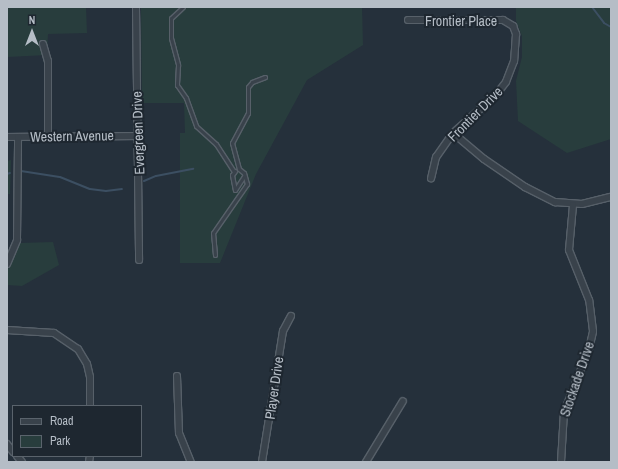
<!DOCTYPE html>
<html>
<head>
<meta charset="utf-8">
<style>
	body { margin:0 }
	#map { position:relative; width:618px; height:469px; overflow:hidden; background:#25303b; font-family:"Archivo Narrow",sans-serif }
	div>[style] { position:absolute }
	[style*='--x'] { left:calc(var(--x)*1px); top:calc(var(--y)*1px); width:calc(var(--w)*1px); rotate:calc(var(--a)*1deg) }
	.green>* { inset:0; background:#283d3d }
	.stream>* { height:2px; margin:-1px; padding:0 1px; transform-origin:1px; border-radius:1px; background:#3c4f62 }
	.roads { filter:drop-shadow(1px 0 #576069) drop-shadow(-1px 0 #576069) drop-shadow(0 1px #576069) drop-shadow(0 -1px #576069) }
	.lane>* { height:3px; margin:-1.5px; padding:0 1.5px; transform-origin:1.5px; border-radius:1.5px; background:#39424b }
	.street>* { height:6px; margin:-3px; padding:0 3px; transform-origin:3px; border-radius:3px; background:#39424b }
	span { translate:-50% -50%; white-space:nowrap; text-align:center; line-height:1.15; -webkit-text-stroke:4px #1e2730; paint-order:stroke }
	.street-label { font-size:14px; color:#b5bdc6 }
	.frame { position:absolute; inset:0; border:8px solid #b5bdc6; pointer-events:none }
	.legend { position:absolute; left:12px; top:405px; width:130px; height:52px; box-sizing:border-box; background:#1e2730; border:1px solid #5a636c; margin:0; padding:5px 7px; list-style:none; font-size:12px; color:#b5bdc6 }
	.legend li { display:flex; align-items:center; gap:8px; height:20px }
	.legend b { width:20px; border:1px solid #5a636c }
	.north { position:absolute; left:12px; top:12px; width:40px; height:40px; -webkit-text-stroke:3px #1e2730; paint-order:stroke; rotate:0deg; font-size:11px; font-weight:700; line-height:16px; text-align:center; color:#b5bdc6 }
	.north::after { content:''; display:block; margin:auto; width:14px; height:18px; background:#b5bdc6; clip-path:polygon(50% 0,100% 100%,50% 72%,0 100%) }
</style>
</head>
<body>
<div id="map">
	<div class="green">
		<div style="clip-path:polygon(7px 7px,86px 7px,87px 33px,48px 34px,47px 55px,7px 57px)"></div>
		<div style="clip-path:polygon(141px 7px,362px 7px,363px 45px,307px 80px,256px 174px,220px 263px,180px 263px,180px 133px,185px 133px,184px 103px,142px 103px)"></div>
		<div style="clip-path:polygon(516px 7px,611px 7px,611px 139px,567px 153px,518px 121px,516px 81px,522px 57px,522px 36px,516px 21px)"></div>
		<div style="clip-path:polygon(11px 160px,10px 194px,7px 194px,7px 161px)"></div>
		<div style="clip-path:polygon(53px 242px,59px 265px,22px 286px,7px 285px,7px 268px,20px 243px)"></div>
	</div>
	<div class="stream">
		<div style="--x:592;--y:7;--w:20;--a:53"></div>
		<div style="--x:604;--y:23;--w:8;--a:30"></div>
		<div style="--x:21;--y:171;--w:39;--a:9"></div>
		<div style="--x:60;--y:177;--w:32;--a:22"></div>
		<div style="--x:90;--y:189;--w:16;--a:7"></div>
		<div style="--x:106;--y:191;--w:16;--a:-7"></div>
		<div style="--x:7;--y:174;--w:3;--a:-18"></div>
		<div style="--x:144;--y:181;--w:13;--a:-23"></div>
		<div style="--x:156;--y:176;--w:38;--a:-11"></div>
	</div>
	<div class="roads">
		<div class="lane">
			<div style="--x:183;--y:7;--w:16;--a:137"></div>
			<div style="--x:171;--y:18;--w:20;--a:90"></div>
			<div style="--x:171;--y:38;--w:28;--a:75"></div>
			<div style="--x:178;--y:65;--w:20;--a:93"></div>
			<div style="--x:177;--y:85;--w:16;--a:55"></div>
			<div style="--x:186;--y:98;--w:30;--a:70"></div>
			<div style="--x:196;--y:126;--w:27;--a:42"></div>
			<div style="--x:216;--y:144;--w:33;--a:57"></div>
			<div style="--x:235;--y:171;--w:5;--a:127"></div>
			<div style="--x:232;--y:175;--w:15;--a:79"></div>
			<div style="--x:235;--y:190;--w:17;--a:-57"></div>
			<div style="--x:215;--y:255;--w:22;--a:-95"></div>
			<div style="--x:213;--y:233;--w:60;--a:-55.2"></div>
			<div style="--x:247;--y:184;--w:11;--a:-105"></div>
			<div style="--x:244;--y:173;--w:6;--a:-141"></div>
			<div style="--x:239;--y:169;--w:27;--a:-105"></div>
			<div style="--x:232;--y:143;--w:34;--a:-62"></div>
			<div style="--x:248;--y:113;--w:26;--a:-90"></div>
			<div style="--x:248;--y:87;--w:6;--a:-51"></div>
			<div style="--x:252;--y:82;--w:14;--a:-21"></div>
		</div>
		<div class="street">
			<div style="--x:136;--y:7;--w:253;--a:89.3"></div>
			<div style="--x:408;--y:20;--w:95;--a:0"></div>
			<div style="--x:503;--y:20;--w:12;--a:31"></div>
			<div style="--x:513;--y:26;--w:9;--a:69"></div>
			<div style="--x:516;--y:34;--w:27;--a:94"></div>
			<div style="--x:514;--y:61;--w:22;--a:111"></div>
			<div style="--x:506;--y:82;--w:16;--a:128"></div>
			<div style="--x:496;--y:95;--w:57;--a:138.5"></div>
			<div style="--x:453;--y:133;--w:29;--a:125"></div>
			<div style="--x:436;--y:157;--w:22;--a:103"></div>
			<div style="--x:43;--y:44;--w:18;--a:74"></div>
			<div style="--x:48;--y:61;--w:75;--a:90"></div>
			<div style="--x:453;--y:133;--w:40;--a:40"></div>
			<div style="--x:484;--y:159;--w:50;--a:34.3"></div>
			<div style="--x:525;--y:187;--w:34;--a:27"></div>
			<div style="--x:555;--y:202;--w:27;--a:4"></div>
			<div style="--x:582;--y:204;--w:30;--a:-14"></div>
			<div style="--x:7;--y:137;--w:131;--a:-0.4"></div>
			<div style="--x:7;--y:264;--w:26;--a:-67"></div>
			<div style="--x:17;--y:240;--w:103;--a:-89.4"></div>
			<div style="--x:7;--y:330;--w:47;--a:3.7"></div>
			<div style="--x:54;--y:333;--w:29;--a:34"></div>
			<div style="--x:78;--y:349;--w:17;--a:59"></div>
			<div style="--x:87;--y:364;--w:13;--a:77"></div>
			<div style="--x:90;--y:377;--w:29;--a:90"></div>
			<div style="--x:177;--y:376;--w:57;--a:88"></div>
			<div style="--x:179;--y:433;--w:31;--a:68"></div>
			<div style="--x:7;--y:444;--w:10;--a:53"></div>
			<div style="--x:17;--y:456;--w:8;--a:50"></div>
			<div style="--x:89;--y:462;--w:6;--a:-81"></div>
			<div style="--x:262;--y:462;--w:133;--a:-80.9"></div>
			<div style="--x:283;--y:331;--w:17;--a:-62"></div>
			<div style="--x:366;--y:462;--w:71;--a:-58.8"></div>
			<div style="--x:561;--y:462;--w:50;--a:-86.6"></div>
			<div style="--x:564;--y:412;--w:68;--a:-68.4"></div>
			<div style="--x:589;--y:349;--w:18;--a:-77"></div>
			<div style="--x:593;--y:331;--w:31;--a:-97"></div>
			<div style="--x:589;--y:300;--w:54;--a:-111.8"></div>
			<div style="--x:569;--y:250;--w:45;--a:-84.9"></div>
		</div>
	</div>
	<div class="street-label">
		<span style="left:461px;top:21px">Frontier Place</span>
		<span style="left:475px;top:114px;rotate:-45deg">Frontier Drive</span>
		<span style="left:138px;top:133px;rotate:-92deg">Evergreen Drive</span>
		<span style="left:72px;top:136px;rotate:-1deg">Western Avenue</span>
		<span style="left:577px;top:379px;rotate:-71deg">Stockade Drive</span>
		<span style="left:274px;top:388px;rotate:-82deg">Player Drive</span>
	</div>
	<div class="frame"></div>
	<ul class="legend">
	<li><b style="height:5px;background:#39424b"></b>Road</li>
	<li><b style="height:11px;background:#283d3d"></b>Park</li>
	</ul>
	<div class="north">N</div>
</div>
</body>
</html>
